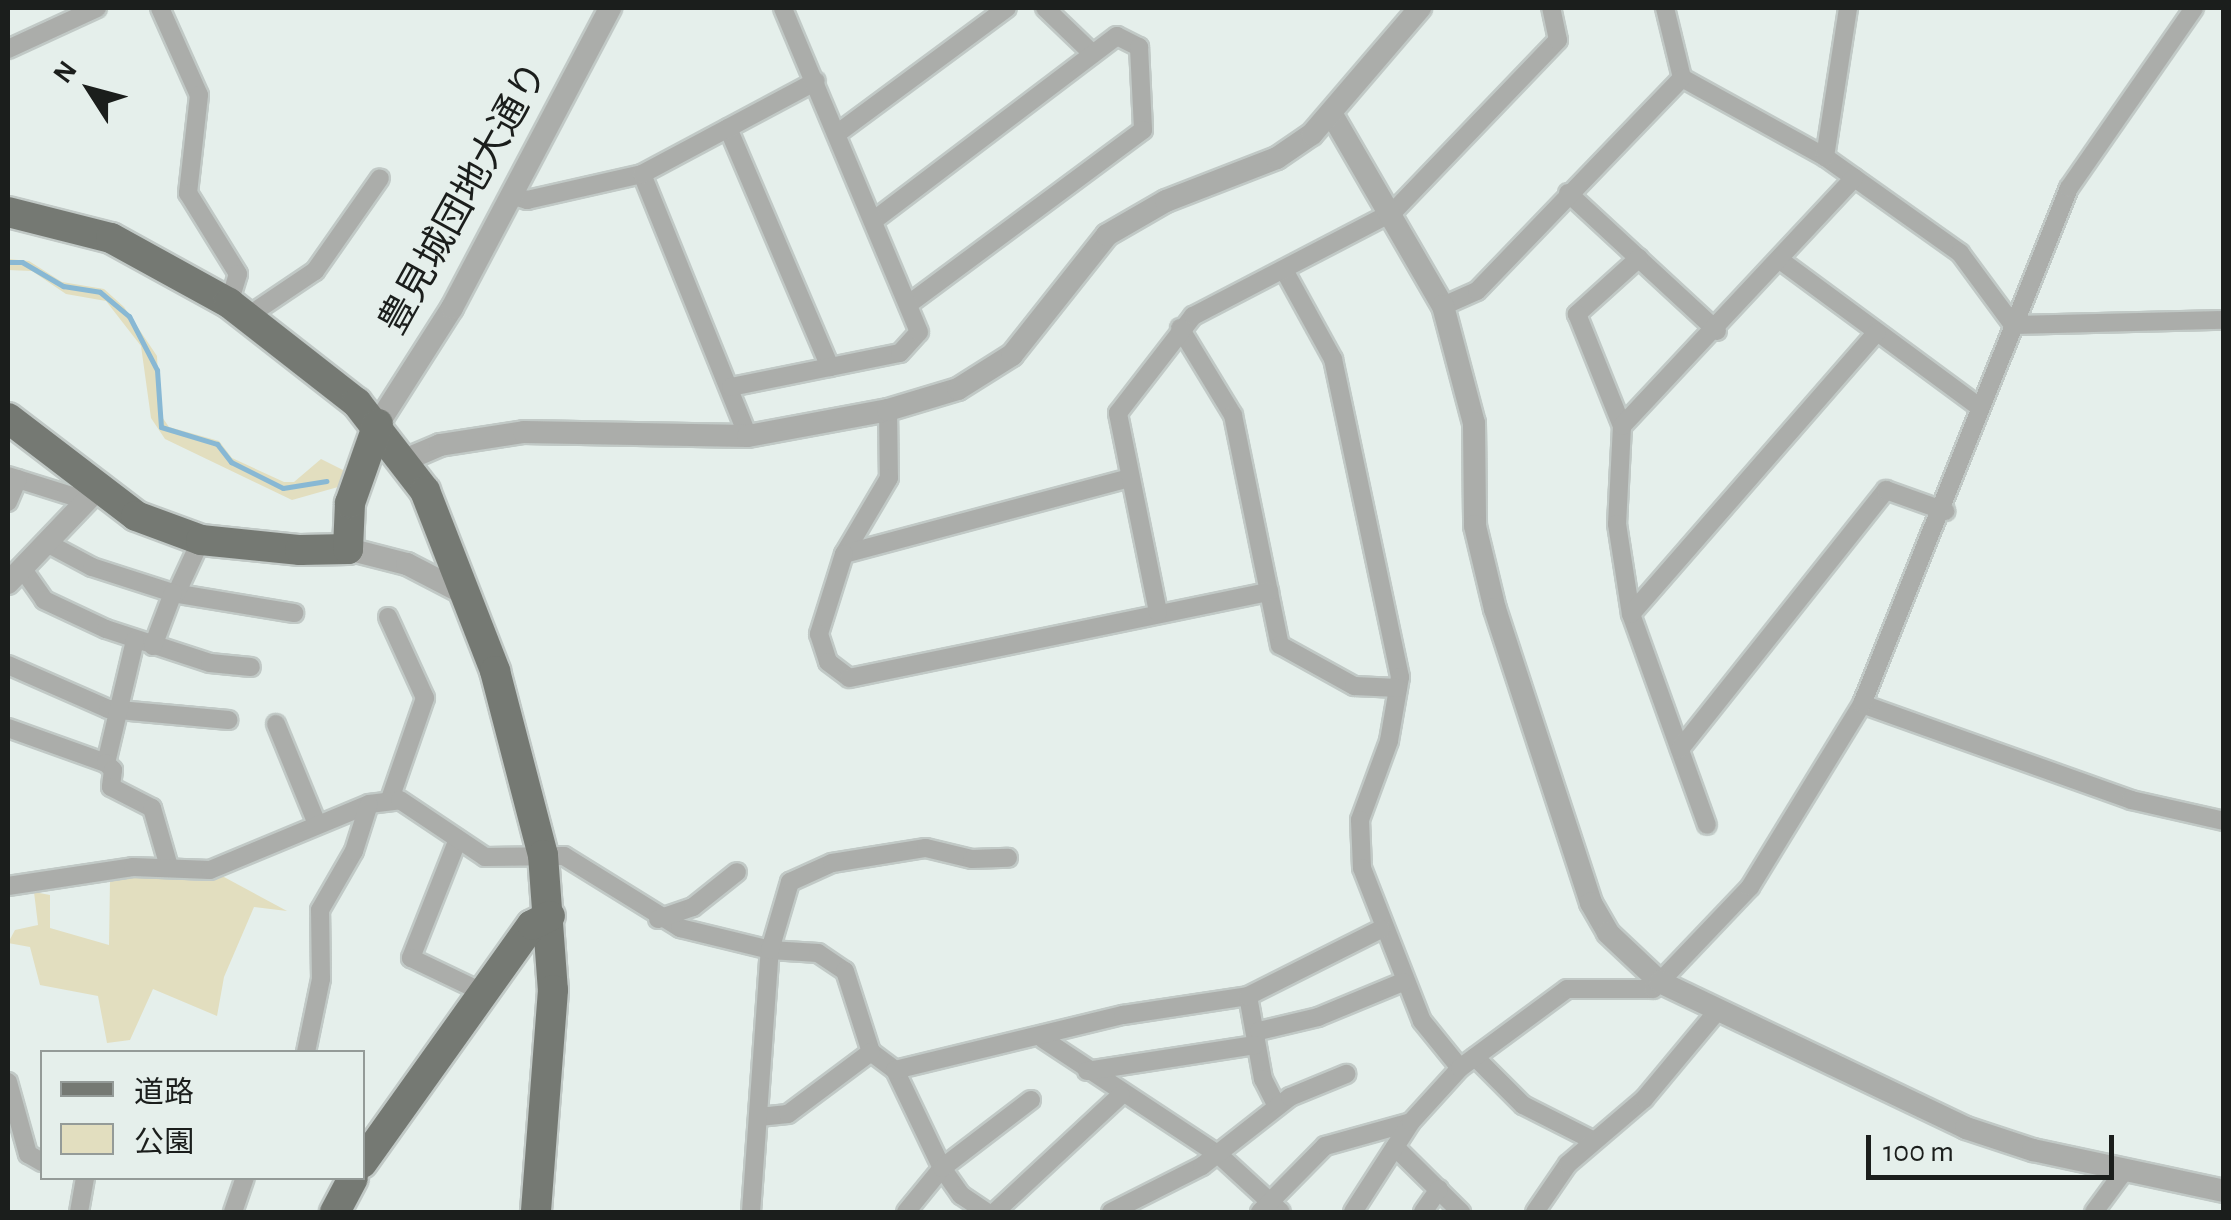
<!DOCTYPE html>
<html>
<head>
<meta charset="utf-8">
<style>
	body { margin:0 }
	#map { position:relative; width:2231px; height:1220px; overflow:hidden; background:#e5efeb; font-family:"Alegreya Sans","Noto Sans JP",sans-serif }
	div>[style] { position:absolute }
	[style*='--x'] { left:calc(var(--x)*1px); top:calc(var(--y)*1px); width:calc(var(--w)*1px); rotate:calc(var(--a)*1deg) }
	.green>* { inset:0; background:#e2debf }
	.stream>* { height:5px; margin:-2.5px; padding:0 2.5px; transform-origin:2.5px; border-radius:2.5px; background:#88b8d4 }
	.roads { filter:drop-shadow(2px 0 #c1c9c6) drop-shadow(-2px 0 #c1c9c6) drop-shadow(0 2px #c1c9c6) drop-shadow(0 -2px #c1c9c6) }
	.minor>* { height:18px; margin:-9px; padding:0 9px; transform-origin:9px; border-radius:9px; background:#abadaa }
	.tertiary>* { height:22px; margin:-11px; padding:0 11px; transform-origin:11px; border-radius:11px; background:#abadaa }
	.primary>* { height:30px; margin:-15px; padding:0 15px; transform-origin:15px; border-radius:15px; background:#757973 }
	span { translate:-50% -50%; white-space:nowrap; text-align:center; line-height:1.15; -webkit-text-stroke:8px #e5efeb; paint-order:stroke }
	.street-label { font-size:38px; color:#1b1e1c }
	.frame { position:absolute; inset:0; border:10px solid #1b1e1c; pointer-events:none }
	.legend { position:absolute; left:40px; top:1050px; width:325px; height:130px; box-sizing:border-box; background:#e5efeb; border:2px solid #949b98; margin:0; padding:12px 18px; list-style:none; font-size:30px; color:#1b1e1c }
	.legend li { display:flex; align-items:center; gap:20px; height:50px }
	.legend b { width:50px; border:2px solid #949b98 }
	.north { position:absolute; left:40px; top:40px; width:100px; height:100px; -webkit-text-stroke:8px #e5efeb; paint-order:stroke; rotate:306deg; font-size:28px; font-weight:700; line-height:40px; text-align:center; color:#1b1e1c }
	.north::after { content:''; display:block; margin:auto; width:35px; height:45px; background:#1b1e1c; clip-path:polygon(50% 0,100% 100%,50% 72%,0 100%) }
	.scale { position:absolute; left:1866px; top:1135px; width:248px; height:45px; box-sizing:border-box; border:5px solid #1b1e1c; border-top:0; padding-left:12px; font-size:30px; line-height:35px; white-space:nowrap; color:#1b1e1c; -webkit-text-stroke:8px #e5efeb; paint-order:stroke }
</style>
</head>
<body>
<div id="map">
	<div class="green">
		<div style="clip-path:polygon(8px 259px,29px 261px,62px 282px,104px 289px,124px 307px,157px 356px,160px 414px,169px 427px,219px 441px,232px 458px,284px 482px,294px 482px,321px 459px,345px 471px,338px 487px,292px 500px,165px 439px,151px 418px,141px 346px,106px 301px,66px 294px,32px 271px,8px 270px)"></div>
		<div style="clip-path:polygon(165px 875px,224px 877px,287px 911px,254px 907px,224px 977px,217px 1016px,153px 989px,130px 1040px,107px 1043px,98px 996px,40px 985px,30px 947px,8px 943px,15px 930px,38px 925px,34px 892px,50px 895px,50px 928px,109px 945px,110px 879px)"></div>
	</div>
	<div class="stream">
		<div style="--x:8;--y:262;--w:14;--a:0"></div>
		<div style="--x:22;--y:262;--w:48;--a:30.3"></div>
		<div style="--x:63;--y:286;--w:37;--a:9"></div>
		<div style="--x:100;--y:292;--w:38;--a:40"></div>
		<div style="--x:129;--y:316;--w:61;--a:62.6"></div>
		<div style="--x:157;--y:370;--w:57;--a:86"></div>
		<div style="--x:161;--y:427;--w:59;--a:16.9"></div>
		<div style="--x:217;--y:444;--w:23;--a:52"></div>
		<div style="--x:231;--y:462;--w:58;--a:26.6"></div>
		<div style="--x:283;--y:488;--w:44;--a:-9.2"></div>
	</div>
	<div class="roads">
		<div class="minor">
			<div style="--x:160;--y:8;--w:95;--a:65.9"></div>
			<div style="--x:199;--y:95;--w:99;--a:96.4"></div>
			<div style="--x:188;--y:193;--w:95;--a:58.3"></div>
			<div style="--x:238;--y:274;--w:30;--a:107"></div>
			<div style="--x:1045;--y:8;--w:66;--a:43.8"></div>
			<div style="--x:1665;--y:8;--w:72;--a:76.3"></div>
			<div style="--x:1682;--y:78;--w:163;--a:28.9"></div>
			<div style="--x:1825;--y:157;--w:166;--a:35.4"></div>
			<div style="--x:1960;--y:253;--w:89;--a:53.6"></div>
			<div style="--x:8;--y:49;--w:98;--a:-24.7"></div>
			<div style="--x:728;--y:128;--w:260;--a:66.9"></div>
			<div style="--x:838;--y:133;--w:210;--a:-36.5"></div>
			<div style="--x:1825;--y:157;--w:151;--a:-81.2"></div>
			<div style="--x:642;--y:174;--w:283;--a:68"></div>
			<div style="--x:1568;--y:193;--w:203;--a:42.8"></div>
			<div style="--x:514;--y:196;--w:14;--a:17"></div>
			<div style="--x:527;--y:200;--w:118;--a:-12.7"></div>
			<div style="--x:642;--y:174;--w:197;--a:-28.1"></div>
			<div style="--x:873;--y:221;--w:306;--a:-37.2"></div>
			<div style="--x:1117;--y:36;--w:25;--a:27"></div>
			<div style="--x:1139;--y:47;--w:83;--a:87.2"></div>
			<div style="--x:1143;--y:130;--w:290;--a:143.4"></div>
			<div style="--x:1639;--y:258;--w:84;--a:137.9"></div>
			<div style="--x:1577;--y:314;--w:121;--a:68.1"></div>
			<div style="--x:1622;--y:426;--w:98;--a:92.9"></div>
			<div style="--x:1617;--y:524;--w:91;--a:81.2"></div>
			<div style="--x:1631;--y:614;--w:224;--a:70.2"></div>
			<div style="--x:1780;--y:260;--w:245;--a:36.4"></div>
			<div style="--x:1284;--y:270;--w:102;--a:61.2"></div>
			<div style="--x:1333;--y:359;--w:325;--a:78.1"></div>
			<div style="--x:1400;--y:677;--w:65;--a:99.8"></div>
			<div style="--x:1389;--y:741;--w:84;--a:110.2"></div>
			<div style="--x:1360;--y:820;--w:48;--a:87.6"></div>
			<div style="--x:1362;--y:868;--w:164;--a:68.6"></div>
			<div style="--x:1422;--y:1021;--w:60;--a:51"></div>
			<div style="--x:1443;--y:306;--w:37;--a:-24"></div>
			<div style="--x:1477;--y:291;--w:296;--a:-46.1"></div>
			<div style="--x:248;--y:316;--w:81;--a:-33.9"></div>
			<div style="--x:315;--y:271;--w:113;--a:-55"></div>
			<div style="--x:2013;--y:325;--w:211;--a:-1.4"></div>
			<div style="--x:1180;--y:328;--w:102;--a:58.7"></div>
			<div style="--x:1233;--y:415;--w:235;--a:78.5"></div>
			<div style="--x:1280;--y:645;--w:85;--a:29"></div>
			<div style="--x:1354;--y:686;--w:44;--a:2.6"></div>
			<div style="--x:731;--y:387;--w:172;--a:-11.4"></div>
			<div style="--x:900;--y:353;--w:28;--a:-48"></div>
			<div style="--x:919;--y:332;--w:351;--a:-112.8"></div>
			<div style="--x:888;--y:410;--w:68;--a:89.2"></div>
			<div style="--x:889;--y:478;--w:88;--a:120.6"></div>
			<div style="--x:844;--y:554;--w:296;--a:-14.9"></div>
			<div style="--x:1622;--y:426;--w:340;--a:-46.9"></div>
			<div style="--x:8;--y:476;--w:84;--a:17.4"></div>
			<div style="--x:8;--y:502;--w:25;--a:-67"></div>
			<div style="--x:47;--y:543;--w:51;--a:28.1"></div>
			<div style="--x:92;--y:567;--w:85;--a:17.8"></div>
			<div style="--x:173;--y:593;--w:123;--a:9.4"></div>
			<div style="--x:844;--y:554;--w:84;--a:107.4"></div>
			<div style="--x:819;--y:634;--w:29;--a:72"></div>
			<div style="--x:828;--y:662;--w:26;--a:37"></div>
			<div style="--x:849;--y:678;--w:429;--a:-11.6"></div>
			<div style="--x:22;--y:568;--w:39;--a:55"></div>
			<div style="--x:44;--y:600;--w:68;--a:25.1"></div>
			<div style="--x:106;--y:629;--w:109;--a:18.1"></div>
			<div style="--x:210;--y:663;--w:41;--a:5.6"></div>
			<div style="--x:176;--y:594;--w:60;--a:-65.2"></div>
			<div style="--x:1158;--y:612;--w:203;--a:-101.4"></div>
			<div style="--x:1118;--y:413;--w:123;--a:-52.3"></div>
			<div style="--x:1193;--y:316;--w:225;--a:-27.5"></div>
			<div style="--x:1393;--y:212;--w:238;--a:-46.2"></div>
			<div style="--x:1558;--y:40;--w:33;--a:-102"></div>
			<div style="--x:1631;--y:614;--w:374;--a:-48.9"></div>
			<div style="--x:388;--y:617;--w:89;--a:65.4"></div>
			<div style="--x:425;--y:698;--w:107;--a:109.1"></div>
			<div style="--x:153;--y:646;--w:57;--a:-69.3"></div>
			<div style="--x:8;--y:665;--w:109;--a:23.7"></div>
			<div style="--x:108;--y:709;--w:121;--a:5.2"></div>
			<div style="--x:1862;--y:704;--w:286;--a:19.6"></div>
			<div style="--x:2131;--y:800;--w:95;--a:12.7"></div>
			<div style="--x:276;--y:724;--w:108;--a:67.7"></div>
			<div style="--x:8;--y:728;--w:104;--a:19.7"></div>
			<div style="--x:106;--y:763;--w:126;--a:-76.7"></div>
			<div style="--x:1680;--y:749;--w:331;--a:-51.5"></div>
			<div style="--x:1886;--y:490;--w:63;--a:19.6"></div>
			<div style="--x:106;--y:763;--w:10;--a:45"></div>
			<div style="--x:113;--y:770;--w:17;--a:97"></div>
			<div style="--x:111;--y:787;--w:46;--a:27.1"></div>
			<div style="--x:152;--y:808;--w:61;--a:73.9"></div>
			<div style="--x:458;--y:839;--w:128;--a:111.6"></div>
			<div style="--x:411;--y:958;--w:81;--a:25.6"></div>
			<div style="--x:8;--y:886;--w:126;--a:-8.6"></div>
			<div style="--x:133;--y:867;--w:77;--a:2.2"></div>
			<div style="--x:210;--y:870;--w:172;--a:-22.5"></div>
			<div style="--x:369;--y:804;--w:31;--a:-7"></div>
			<div style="--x:400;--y:800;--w:102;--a:33.8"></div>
			<div style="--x:485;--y:857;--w:79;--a:-0.7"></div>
			<div style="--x:564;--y:856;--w:137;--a:31.8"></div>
			<div style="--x:680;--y:928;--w:93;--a:13.7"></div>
			<div style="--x:770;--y:950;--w:48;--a:3.6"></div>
			<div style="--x:818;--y:953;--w:32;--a:34"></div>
			<div style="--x:845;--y:971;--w:85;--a:72.2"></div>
			<div style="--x:871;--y:1052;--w:30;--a:37"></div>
			<div style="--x:895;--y:1070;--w:109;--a:64.4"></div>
			<div style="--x:942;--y:1168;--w:33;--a:55"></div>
			<div style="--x:961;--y:1195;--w:30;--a:34"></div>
			<div style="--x:658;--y:919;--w:37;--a:-19"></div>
			<div style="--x:693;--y:907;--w:56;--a:-38.5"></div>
			<div style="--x:1248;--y:996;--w:84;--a:79.8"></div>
			<div style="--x:1263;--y:1079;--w:30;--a:63"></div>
			<div style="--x:1259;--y:1031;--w:61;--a:-13.3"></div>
			<div style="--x:1318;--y:1017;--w:92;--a:-22.4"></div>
			<div style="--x:1043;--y:1039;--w:211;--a:33.4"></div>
			<div style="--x:1219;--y:1155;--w:84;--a:42.6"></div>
			<div style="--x:306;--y:1052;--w:75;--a:-78.4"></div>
			<div style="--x:321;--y:979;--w:69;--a:-90.8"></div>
			<div style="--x:320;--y:910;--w:68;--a:-60"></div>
			<div style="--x:354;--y:851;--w:49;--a:-72.3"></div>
			<div style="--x:1475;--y:1057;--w:68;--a:45"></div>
			<div style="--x:1523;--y:1105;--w:77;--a:26.9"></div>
			<div style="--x:895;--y:1070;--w:235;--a:-13.6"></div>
			<div style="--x:1123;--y:1015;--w:126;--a:-8.6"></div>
			<div style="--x:1248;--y:996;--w:149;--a:-26.7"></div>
			<div style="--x:1087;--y:1071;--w:170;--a:-8.8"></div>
			<div style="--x:8;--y:1082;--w:75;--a:74.5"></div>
			<div style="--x:28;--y:1154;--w:16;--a:30"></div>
			<div style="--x:759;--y:1117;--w:29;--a:-6"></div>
			<div style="--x:788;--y:1114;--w:104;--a:-36.8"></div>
			<div style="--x:1395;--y:1147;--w:93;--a:44.6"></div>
			<div style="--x:79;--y:1212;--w:35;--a:-80"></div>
			<div style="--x:233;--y:1212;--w:36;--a:-71"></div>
			<div style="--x:751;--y:1212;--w:263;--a:-85.9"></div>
			<div style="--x:770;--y:950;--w:71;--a:-73.6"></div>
			<div style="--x:790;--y:882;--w:46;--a:-24.3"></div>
			<div style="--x:832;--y:863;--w:95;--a:-9.1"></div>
			<div style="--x:926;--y:848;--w:47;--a:13.4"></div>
			<div style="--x:972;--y:859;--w:36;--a:-2"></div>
			<div style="--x:906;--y:1212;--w:57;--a:-50.7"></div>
			<div style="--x:942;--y:1168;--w:112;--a:-37.4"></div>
			<div style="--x:995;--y:1212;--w:172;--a:-42.9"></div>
			<div style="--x:1111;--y:1212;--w:102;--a:-26.8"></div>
			<div style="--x:1202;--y:1166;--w:112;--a:-38.1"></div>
			<div style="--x:1290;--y:1097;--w:61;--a:-22.3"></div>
			<div style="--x:1260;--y:1212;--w:93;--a:-45.4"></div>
			<div style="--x:1325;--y:1146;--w:89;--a:-15.6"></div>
			<div style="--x:1353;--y:1212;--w:107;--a:-57.2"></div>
			<div style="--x:1411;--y:1122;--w:73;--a:-47.8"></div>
			<div style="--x:1460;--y:1068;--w:133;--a:-36.4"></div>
			<div style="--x:1567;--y:989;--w:86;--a:0"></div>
			<div style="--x:1653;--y:989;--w:141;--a:-46.4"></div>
			<div style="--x:1750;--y:887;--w:215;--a:-58.5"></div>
			<div style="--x:1862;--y:704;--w:556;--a:-68.14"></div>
			<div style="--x:2069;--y:188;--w:219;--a:-55.2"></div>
			<div style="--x:1423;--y:1212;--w:28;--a:-55"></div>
			<div style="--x:1535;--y:1212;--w:58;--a:-55.5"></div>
			<div style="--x:1568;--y:1164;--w:100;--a:-40.5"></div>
			<div style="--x:1644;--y:1099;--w:117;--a:-50.2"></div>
			<div style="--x:2094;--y:1212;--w:52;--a:-53.6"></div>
		</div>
		<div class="tertiary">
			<div style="--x:1331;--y:113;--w:223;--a:59.9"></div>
			<div style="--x:1443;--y:306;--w:121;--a:75.2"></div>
			<div style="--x:1474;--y:423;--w:103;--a:89.4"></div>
			<div style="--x:1475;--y:526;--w:85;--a:76.5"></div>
			<div style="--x:1495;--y:609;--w:309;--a:71.9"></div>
			<div style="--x:1591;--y:903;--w:34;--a:60"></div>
			<div style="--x:1608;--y:933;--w:71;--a:43.3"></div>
			<div style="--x:1660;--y:982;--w:339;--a:25.5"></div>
			<div style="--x:1966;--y:1128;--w:71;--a:18.2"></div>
			<div style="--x:2033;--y:1150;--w:195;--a:12.1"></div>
			<div style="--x:378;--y:424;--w:138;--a:-57.5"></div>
			<div style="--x:452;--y:308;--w:339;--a:-62.2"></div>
			<div style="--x:405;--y:460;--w:38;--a:-23"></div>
			<div style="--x:440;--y:445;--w:85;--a:-8.8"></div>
			<div style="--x:524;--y:432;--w:224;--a:1"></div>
			<div style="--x:748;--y:436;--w:142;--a:-10.5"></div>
			<div style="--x:888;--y:410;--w:73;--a:-16.7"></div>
			<div style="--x:958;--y:389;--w:64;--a:-32.2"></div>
			<div style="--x:1012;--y:355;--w:153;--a:-51.6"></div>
			<div style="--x:1107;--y:235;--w:68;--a:-30"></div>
			<div style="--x:1166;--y:201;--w:119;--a:-21.2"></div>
			<div style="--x:1277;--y:158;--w:42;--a:-34.4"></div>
			<div style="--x:1312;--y:134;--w:166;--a:-49.4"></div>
			<div style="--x:348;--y:549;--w:61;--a:14.3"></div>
			<div style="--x:407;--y:564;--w:70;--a:27.3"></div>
			<div style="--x:8;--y:583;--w:129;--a:-46.3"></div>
		</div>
		<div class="primary">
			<div style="--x:8;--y:212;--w:106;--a:14.2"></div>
			<div style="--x:111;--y:238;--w:135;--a:28.8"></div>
			<div style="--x:229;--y:303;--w:162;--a:38"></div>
			<div style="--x:357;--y:403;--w:111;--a:52.3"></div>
			<div style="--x:425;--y:491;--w:193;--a:68.7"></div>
			<div style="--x:495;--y:671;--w:190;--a:75.4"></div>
			<div style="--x:543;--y:855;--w:135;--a:85.8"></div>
			<div style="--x:553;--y:990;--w:223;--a:94.4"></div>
			<div style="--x:8;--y:418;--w:161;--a:37.4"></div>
			<div style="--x:136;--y:516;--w:69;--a:20.3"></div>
			<div style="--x:201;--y:540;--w:100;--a:5.8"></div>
			<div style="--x:300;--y:550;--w:48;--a:-1.2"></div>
			<div style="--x:348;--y:549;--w:46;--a:-87.5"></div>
			<div style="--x:350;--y:503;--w:84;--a:-70.5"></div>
			<div style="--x:362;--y:1163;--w:292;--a:-54.5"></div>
			<div style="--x:532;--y:925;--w:20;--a:-27"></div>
			<div style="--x:335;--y:1212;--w:38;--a:-62"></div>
		</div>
	</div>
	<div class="street-label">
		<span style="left:465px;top:199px;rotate:-61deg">豊見城団地大通り</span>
	</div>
	<div class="frame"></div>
	<ul class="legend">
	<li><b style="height:12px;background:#757973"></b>道路</li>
	<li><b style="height:28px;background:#e2debf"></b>公園</li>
	</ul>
	<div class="north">N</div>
	<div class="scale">100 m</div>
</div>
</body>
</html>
